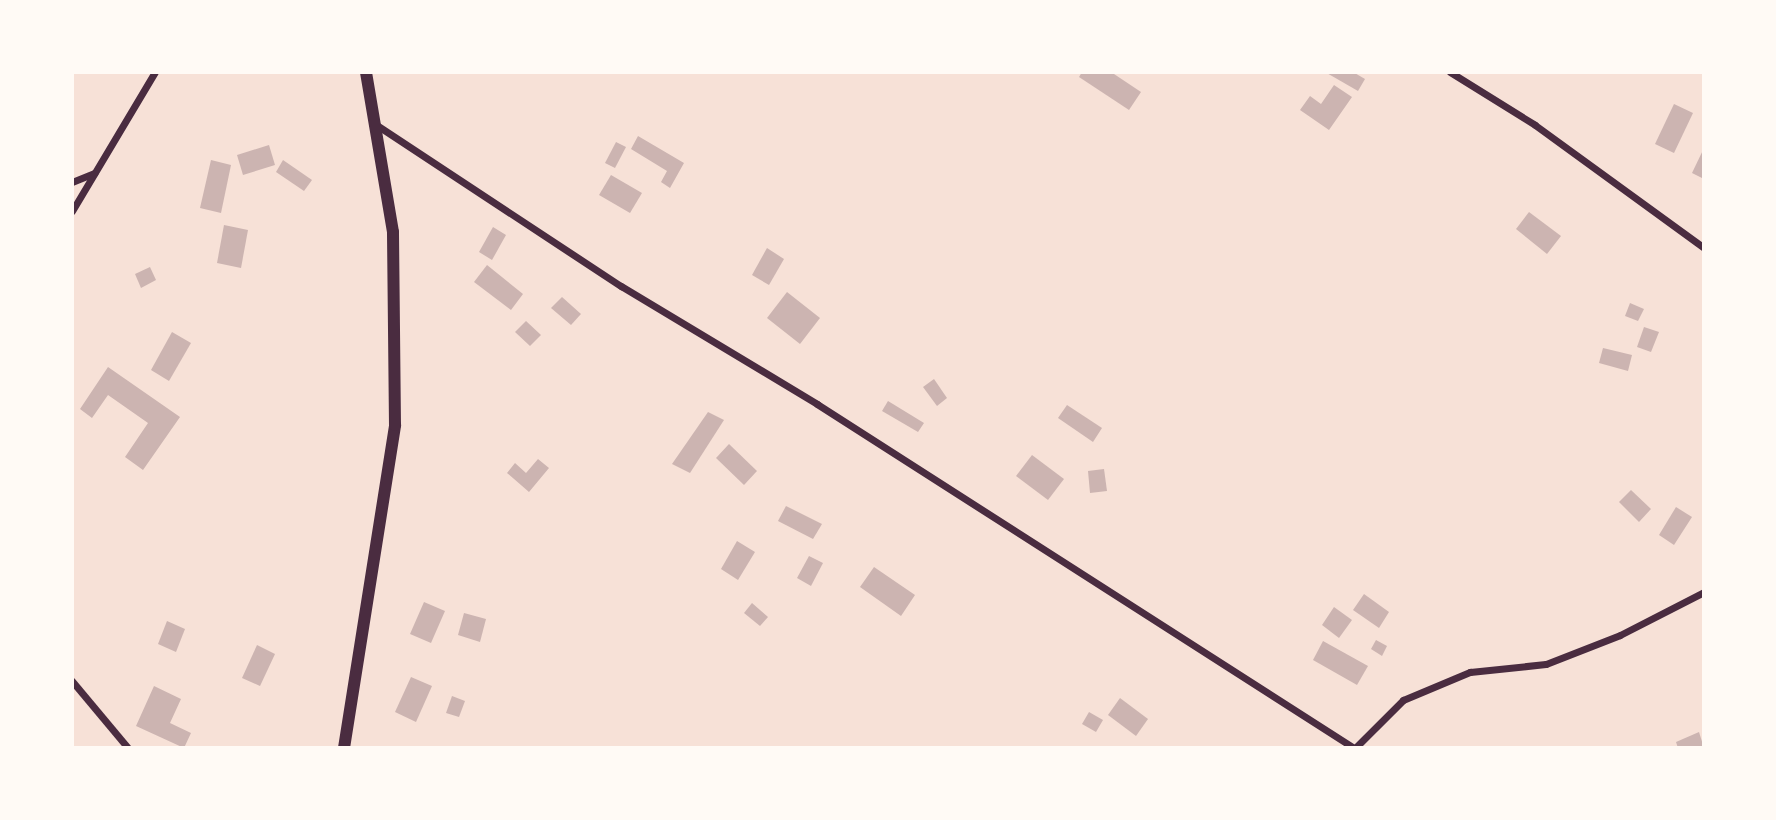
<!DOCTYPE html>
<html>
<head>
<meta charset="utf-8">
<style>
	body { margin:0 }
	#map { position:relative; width:1776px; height:820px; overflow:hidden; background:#f7e1d7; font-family:Barlow,sans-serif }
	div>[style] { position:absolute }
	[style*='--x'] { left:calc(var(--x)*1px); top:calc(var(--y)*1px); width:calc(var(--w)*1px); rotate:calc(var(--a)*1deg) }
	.building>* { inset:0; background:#ccb4b1 }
	.minor>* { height:7px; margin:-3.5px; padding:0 3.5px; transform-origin:3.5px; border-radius:3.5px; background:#4a2c40 }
	.tertiary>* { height:12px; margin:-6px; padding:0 6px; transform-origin:6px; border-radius:6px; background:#4a2c40 }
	span { translate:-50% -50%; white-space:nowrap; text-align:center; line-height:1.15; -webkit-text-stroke:6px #fffaf5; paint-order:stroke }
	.frame { position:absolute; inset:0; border:74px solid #fffaf5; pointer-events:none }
</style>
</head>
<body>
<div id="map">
	<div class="building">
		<div style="clip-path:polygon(1082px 72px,1111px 72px,1141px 92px,1129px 110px,1079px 77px)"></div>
		<div style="clip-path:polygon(1325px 72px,1353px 72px,1365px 79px,1358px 91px)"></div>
		<div style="clip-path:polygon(1334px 85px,1352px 97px,1329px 130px,1300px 110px,1310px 96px,1321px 104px)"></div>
		<div style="clip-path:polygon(1674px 104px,1693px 113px,1674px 153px,1655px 144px)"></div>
		<div style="clip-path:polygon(638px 136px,684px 163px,670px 188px,661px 182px,667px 171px,631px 149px)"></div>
		<div style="clip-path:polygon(616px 142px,626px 147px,615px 168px,605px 163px)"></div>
		<div style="clip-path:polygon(269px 145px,275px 165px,243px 175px,237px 155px)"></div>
		<div style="clip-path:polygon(1704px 148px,1704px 179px,1692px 173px)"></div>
		<div style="clip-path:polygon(211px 160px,231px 165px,221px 213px,200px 208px)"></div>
		<div style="clip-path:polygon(283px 160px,312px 180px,304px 191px,276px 172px)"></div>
		<div style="clip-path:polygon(611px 175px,642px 193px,630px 213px,599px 195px)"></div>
		<div style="clip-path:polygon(1529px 212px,1561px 236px,1547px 254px,1516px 229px)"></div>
		<div style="clip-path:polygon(224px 225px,248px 230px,241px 268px,217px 263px)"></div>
		<div style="clip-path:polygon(493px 227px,506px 235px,492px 260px,479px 252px)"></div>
		<div style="clip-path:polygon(767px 248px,784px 259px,769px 285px,752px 275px)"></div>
		<div style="clip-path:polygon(487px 265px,523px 294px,511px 310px,474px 282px)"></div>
		<div style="clip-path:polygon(150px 267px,156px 280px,141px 288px,135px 274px)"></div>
		<div style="clip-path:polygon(787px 292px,820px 318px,800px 344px,767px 318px)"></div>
		<div style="clip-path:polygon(562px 297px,581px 314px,571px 325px,551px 308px)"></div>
		<div style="clip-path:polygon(1630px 303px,1644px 309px,1638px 321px,1625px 316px)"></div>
		<div style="clip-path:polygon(526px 321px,541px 335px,530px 346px,515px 332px)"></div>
		<div style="clip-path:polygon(1644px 327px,1659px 332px,1651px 352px,1637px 347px)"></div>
		<div style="clip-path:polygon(172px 332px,191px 343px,169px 381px,151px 370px)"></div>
		<div style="clip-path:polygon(1603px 348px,1632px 355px,1628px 371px,1599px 363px)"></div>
		<div style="clip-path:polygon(108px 367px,180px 417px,143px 470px,125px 457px,148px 423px,108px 395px,92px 418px,80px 409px)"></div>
		<div style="clip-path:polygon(934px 379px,947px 398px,937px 406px,923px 387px)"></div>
		<div style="clip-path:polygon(888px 401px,924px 423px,918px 432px,882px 411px)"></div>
		<div style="clip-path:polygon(1067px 405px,1102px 428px,1093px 442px,1058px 418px)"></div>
		<div style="clip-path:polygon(708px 412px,724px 420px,690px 473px,672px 464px)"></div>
		<div style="clip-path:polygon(729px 444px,757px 471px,744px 485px,716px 458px)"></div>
		<div style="clip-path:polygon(1032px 455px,1064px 479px,1048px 500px,1016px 476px)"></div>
		<div style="clip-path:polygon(538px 459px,549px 468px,529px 492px,507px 473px,515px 463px,526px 473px)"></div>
		<div style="clip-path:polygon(1104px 469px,1107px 491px,1090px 493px,1088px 471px)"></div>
		<div style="clip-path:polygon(1631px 490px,1651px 509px,1639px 522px,1619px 502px)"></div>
		<div style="clip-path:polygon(786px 506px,822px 524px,813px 539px,778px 521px)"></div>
		<div style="clip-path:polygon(1676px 507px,1692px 517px,1674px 545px,1659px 535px)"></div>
		<div style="clip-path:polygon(737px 541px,755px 552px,738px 580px,721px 569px)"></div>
		<div style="clip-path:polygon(809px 556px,823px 563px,811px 586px,797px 578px)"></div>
		<div style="clip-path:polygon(874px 567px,915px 595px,901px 616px,860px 587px)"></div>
		<div style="clip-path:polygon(1364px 594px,1389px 612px,1379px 628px,1353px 610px)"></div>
		<div style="clip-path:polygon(424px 602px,445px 611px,431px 643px,410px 634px)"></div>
		<div style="clip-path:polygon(752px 603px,768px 617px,760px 626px,744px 613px)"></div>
		<div style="clip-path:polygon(1334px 607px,1352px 620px,1339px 638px,1322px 625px)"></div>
		<div style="clip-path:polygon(464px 613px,486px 619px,480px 642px,458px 635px)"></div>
		<div style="clip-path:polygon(167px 621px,185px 629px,176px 652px,158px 644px)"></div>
		<div style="clip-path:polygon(1376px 640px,1387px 646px,1382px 656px,1371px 649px)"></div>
		<div style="clip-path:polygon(1323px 641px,1368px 666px,1357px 685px,1313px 660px)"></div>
		<div style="clip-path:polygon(257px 645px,275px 654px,260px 686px,242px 678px)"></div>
		<div style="clip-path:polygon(411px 677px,432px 686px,416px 722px,395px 712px)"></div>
		<div style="clip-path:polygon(154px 686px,181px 699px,170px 723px,191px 733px,184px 748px,136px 726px)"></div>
		<div style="clip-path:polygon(452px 696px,465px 701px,459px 717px,446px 713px)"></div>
		<div style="clip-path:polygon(1120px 698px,1148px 719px,1136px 736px,1108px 715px)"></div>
		<div style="clip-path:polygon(1089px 712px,1103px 720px,1096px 732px,1082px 724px)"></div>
		<div style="clip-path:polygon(1699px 732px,1704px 748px,1678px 748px,1676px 742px)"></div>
	</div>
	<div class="minor">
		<div style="--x:1450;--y:72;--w:100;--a:31.9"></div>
		<div style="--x:1535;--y:125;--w:209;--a:36"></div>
		<div style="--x:375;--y:124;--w:295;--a:33.4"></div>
		<div style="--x:621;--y:286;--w:229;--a:31"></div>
		<div style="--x:817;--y:404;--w:638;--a:32.64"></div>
		<div style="--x:72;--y:182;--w:24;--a:-22"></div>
		<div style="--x:72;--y:211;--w:162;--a:-59.2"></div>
		<div style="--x:72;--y:681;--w:87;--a:50.1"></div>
		<div style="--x:1355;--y:748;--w:68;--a:-45"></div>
		<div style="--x:1403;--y:700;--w:73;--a:-22.7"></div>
		<div style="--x:1470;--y:672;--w:76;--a:-6"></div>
		<div style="--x:1546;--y:664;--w:79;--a:-21.4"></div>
		<div style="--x:1620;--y:635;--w:94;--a:-27.1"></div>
	</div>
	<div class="tertiary">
		<div style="--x:344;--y:748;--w:327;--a:-81"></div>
		<div style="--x:395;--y:425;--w:193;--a:-90.6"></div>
		<div style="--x:393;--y:232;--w:162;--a:-99.6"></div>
	</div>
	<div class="frame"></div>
</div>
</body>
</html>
